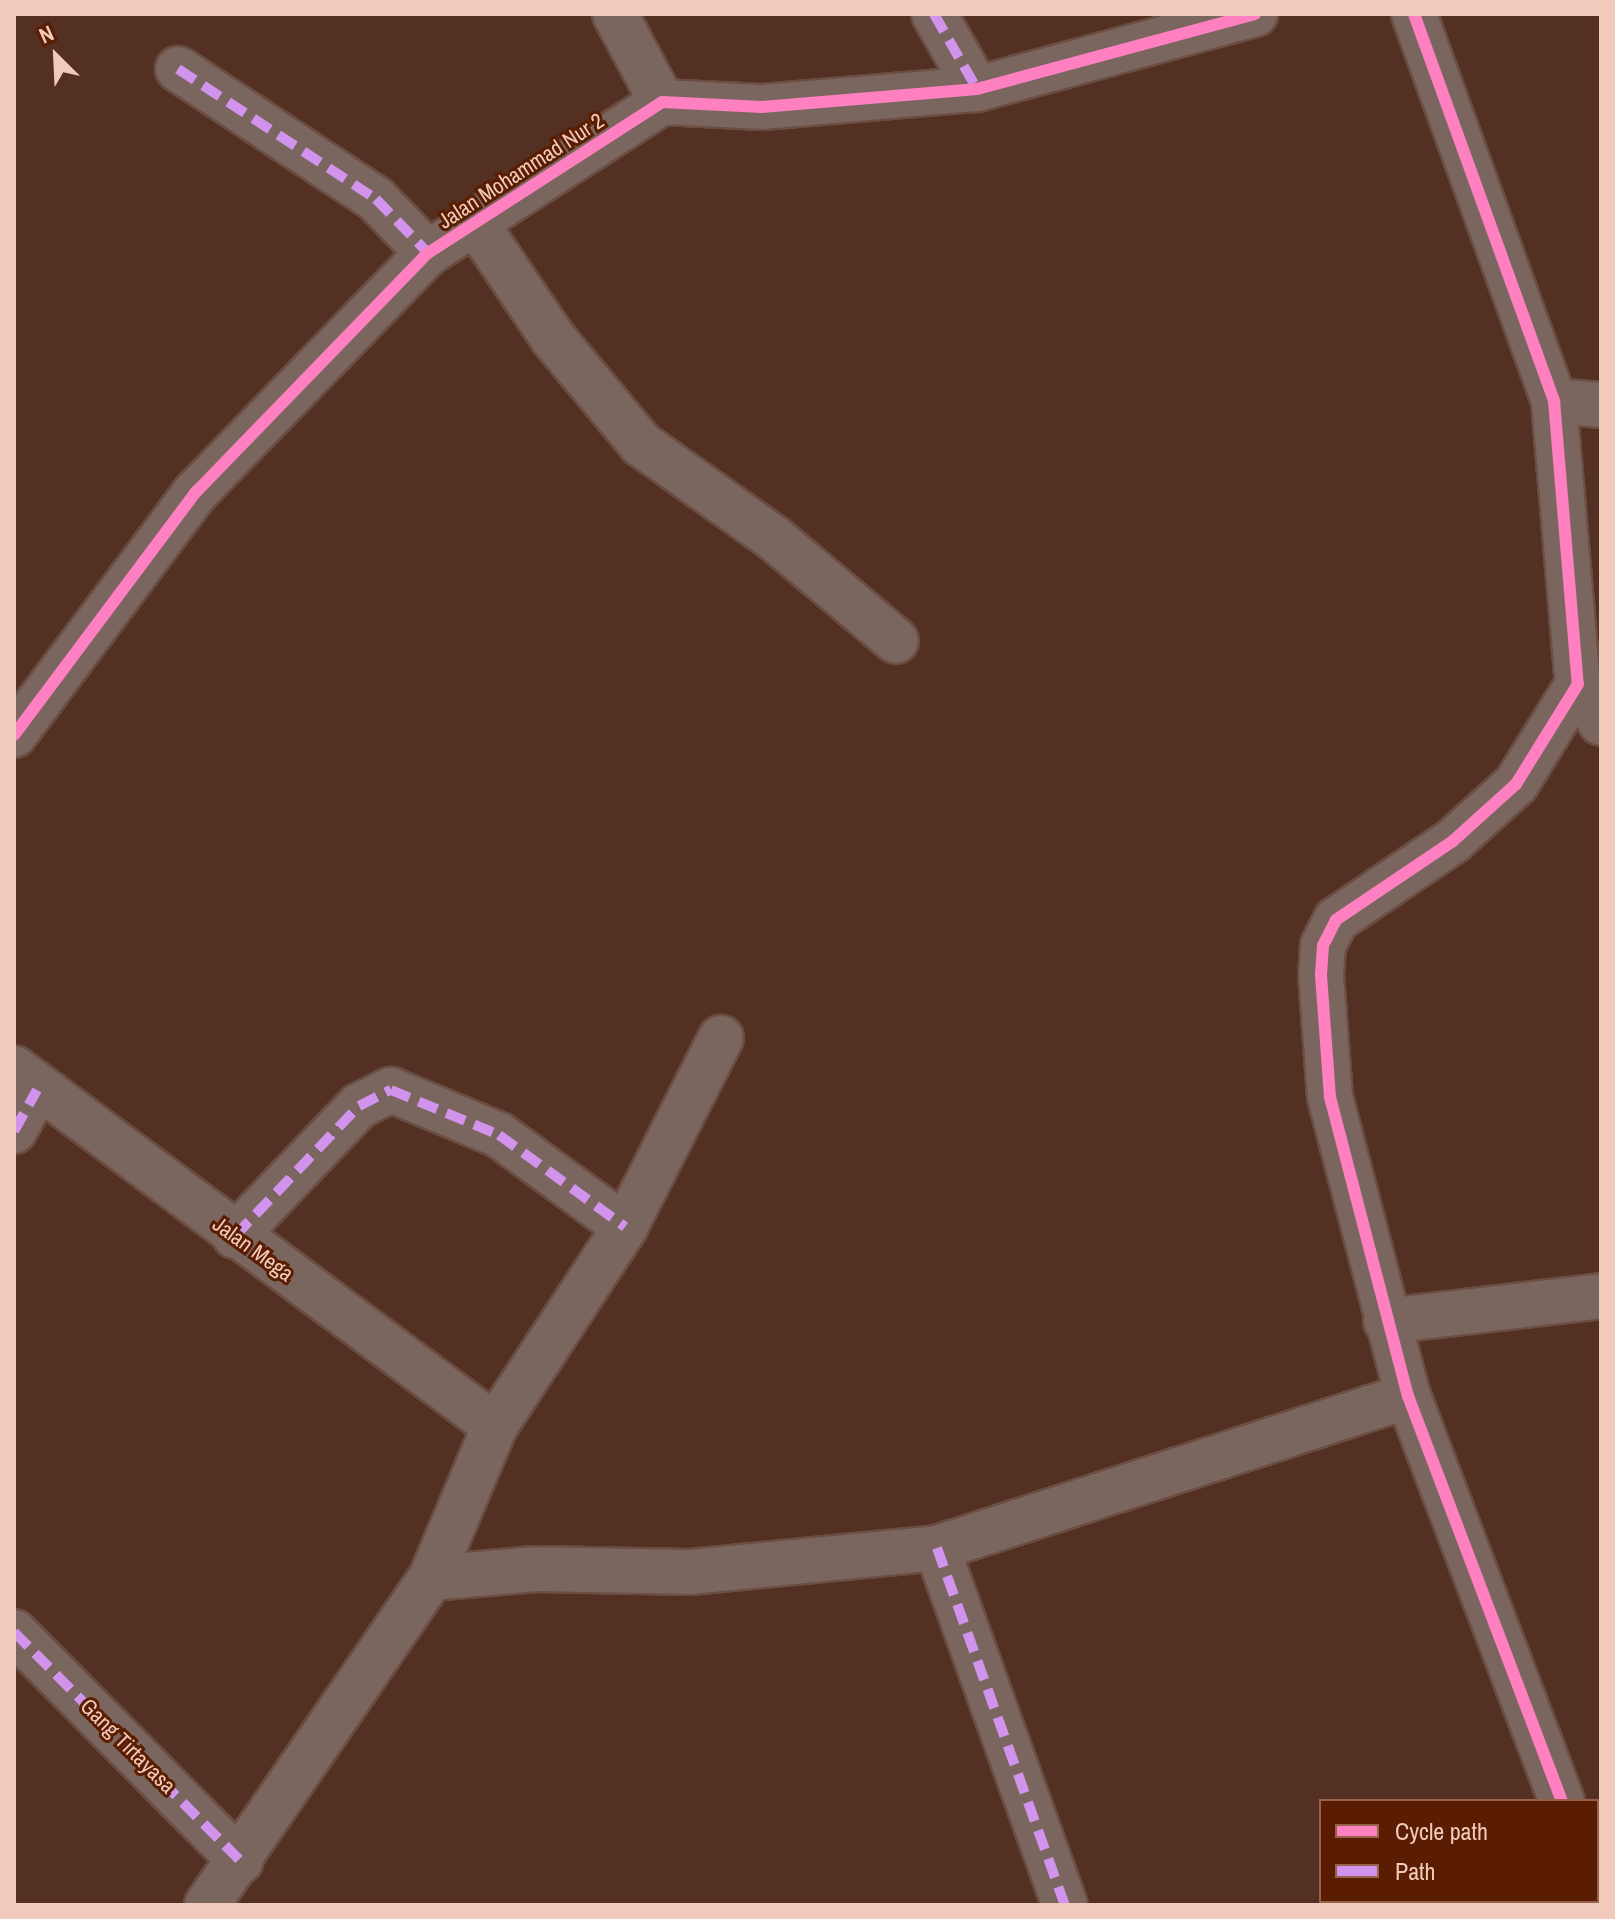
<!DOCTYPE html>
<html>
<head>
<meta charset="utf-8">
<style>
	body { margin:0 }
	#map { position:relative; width:1615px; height:1919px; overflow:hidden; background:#533022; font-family:"Archivo Narrow",sans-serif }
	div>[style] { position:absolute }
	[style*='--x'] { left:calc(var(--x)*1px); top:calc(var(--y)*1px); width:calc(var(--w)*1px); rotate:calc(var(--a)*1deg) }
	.roads { filter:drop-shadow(2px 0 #6b4d42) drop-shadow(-2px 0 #6b4d42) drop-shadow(0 2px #6b4d42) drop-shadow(0 -2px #6b4d42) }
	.street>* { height:44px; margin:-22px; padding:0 22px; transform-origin:22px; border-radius:22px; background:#7a665f }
	.quiet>* { height:10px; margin-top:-5px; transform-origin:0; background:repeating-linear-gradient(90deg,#d193ec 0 20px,transparent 0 30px) }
	.cycleway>* { height:12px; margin:-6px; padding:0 6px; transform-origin:6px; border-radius:6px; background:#ff80c0 }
	span { translate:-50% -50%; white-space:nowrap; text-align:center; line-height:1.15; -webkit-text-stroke:6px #5b1d01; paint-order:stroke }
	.street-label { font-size:22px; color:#f1cabb }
	.frame { position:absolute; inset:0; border:16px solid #f1cabb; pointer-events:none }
	.legend { position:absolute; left:1319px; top:1799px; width:280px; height:104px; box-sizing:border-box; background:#5b1d01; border:2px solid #97624b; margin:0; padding:10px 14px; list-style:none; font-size:24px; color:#f1cabb }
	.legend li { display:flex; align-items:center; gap:16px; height:40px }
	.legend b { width:40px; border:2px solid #97624b }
	.north { position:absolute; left:16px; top:16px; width:80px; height:80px; -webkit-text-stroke:6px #5b1d01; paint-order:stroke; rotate:336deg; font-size:22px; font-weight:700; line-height:32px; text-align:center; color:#f1cabb }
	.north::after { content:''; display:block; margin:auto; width:28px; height:36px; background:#f1cabb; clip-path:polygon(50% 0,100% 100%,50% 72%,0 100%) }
</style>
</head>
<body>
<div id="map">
	<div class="roads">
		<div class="street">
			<div style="--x:615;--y:14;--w:100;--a:61.9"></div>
			<div style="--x:934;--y:14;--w:86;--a:60.2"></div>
			<div style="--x:1414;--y:14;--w:412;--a:70.1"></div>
			<div style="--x:1554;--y:401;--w:284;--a:85.2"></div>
			<div style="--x:1578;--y:684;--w:118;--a:121.8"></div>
			<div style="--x:1516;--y:784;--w:85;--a:137.9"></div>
			<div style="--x:1453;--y:841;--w:141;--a:146"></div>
			<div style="--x:1336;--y:920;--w:29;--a:117"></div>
			<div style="--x:1323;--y:946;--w:29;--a:94"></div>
			<div style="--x:1321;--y:975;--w:122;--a:85.8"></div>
			<div style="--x:1330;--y:1097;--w:309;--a:75.4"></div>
			<div style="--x:1408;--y:1396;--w:433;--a:69.2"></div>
			<div style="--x:178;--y:69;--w:237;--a:33.3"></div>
			<div style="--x:376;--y:199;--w:75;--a:46.1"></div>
			<div style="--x:477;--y:225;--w:136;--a:56.1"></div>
			<div style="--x:553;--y:338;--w:138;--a:50.3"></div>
			<div style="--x:641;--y:444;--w:164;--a:35.3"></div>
			<div style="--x:775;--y:539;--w:158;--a:40.1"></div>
			<div style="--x:1554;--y:401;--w:47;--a:4.9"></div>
			<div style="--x:1578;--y:684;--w:45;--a:59.5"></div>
			<div style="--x:14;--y:735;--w:304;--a:-53.2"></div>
			<div style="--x:196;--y:492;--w:333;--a:-45.9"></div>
			<div style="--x:428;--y:253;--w:278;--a:-32.8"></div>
			<div style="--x:662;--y:102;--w:100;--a:2.9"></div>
			<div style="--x:762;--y:107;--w:216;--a:-4.8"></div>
			<div style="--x:977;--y:89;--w:288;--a:-15.1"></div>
			<div style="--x:14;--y:1068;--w:600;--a:36.66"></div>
			<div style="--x:14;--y:1131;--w:47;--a:-60.7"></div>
			<div style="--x:235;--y:1236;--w:180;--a:-46.4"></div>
			<div style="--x:359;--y:1106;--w:36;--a:-27"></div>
			<div style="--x:391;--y:1090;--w:117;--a:22.6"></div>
			<div style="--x:499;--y:1135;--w:156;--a:36.1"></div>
			<div style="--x:1386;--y:1321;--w:216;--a:-6.6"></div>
			<div style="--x:937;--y:1548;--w:379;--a:70.3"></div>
			<div style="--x:431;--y:1578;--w:105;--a:-4.9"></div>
			<div style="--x:536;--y:1569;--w:154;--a:1.1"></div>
			<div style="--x:690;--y:1572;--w:248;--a:-5.5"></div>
			<div style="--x:937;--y:1548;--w:495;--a:-17.9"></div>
			<div style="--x:14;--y:1632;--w:322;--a:45.3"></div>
			<div style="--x:1597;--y:1891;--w:12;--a:70"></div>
			<div style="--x:207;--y:1905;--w:396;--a:-55.6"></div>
			<div style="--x:431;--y:1578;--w:165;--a:-67.2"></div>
			<div style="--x:495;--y:1426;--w:238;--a:-56.8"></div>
			<div style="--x:625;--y:1227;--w:212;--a:-63.1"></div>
		</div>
	</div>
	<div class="quiet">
		<div style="--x:934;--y:14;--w:86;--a:60.2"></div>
		<div style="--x:178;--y:69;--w:237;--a:33.3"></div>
		<div style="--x:376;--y:199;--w:75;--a:46.1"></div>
		<div style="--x:14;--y:1131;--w:47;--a:-60.7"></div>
		<div style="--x:235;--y:1236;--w:180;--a:-46.4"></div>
		<div style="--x:359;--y:1106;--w:36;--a:-27"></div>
		<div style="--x:391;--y:1090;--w:117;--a:22.6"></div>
		<div style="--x:499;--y:1135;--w:156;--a:36.1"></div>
		<div style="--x:937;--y:1548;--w:379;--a:70.3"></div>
		<div style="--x:14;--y:1632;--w:322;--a:45.3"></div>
	</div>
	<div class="cycleway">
		<div style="--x:1414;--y:14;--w:412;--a:70.1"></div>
		<div style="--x:1554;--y:401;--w:284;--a:85.2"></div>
		<div style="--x:1578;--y:684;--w:118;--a:121.8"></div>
		<div style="--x:1516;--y:784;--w:85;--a:137.9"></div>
		<div style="--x:1453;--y:841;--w:141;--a:146"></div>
		<div style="--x:1336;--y:920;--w:29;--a:117"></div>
		<div style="--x:1323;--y:946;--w:29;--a:94"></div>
		<div style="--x:1321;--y:975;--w:122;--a:85.8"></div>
		<div style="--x:1330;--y:1097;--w:309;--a:75.4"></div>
		<div style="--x:1408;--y:1396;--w:433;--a:69.2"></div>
		<div style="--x:14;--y:735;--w:304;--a:-53.2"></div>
		<div style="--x:196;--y:492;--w:333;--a:-45.9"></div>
		<div style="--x:428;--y:253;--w:278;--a:-32.8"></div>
		<div style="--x:662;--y:102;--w:100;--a:2.9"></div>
		<div style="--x:762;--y:107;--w:216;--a:-4.8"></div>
		<div style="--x:977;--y:89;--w:288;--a:-15.1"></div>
	</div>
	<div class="street-label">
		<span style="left:521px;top:171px;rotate:-33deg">Jalan Mohammad Nur 2</span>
		<span style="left:253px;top:1249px;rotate:36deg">Jalan Mega</span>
		<span style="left:128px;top:1746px;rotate:45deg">Gang Tirtayasa</span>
	</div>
	<div class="frame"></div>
	<ul class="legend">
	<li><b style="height:10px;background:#ff80c0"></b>Cycle path</li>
	<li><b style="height:10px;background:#d193ec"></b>Path</li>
	</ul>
	<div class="north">N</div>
</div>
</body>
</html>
